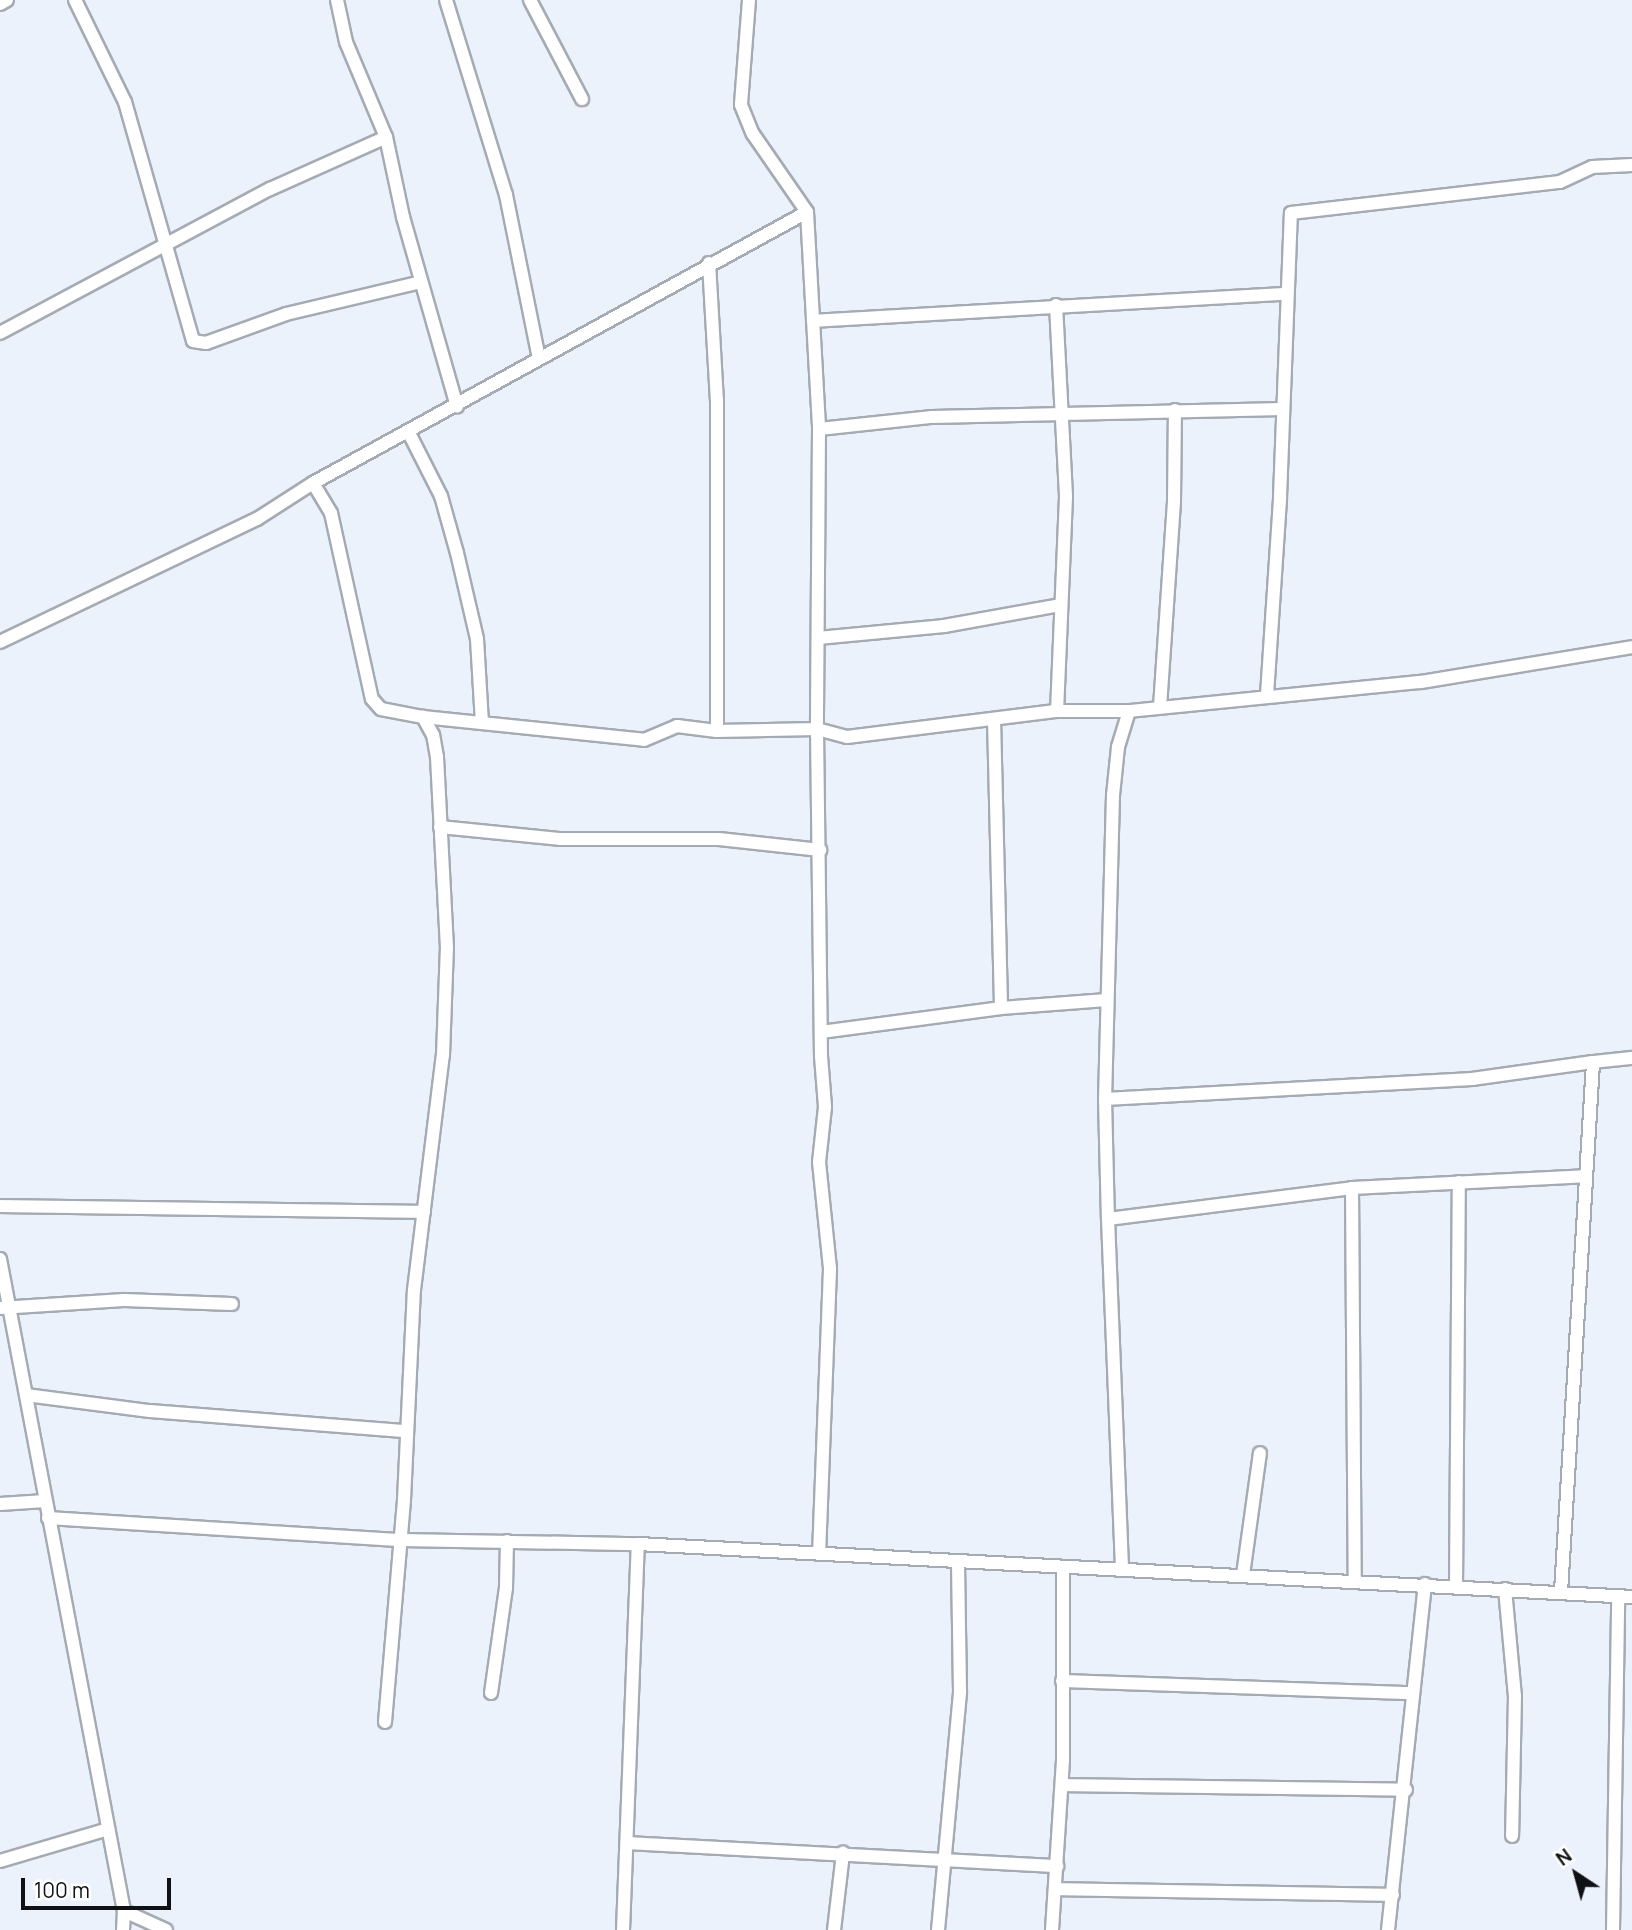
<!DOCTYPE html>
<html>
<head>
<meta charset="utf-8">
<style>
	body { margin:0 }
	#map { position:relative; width:1632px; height:1930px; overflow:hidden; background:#ecf2fb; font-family:Manrope,sans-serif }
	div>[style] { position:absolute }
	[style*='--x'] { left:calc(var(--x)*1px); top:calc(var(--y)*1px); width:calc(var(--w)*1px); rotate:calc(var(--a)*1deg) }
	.roads { filter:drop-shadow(2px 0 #a5abb3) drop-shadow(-2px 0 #a5abb3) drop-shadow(0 2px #a5abb3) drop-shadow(0 -2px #a5abb3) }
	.minor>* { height:12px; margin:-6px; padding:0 6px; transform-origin:6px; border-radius:6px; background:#fff }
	span { translate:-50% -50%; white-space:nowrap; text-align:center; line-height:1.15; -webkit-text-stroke:6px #fff; paint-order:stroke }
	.north { position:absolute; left:1541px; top:1839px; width:70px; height:70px; -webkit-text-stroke:5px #fff; paint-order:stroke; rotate:324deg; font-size:19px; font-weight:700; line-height:28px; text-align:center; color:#0f1114 }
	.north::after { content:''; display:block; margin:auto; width:24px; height:32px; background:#0f1114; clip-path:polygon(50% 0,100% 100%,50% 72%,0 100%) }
	.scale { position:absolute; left:21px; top:1878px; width:150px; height:32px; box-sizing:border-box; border:4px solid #0f1114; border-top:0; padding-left:9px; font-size:21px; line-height:24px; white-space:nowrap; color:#0f1114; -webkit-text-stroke:5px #fff; paint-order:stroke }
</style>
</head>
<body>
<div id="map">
	<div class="roads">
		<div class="minor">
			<div style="--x:75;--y:0;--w:114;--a:63.9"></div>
			<div style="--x:125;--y:102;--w:248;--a:74.1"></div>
			<div style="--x:193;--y:341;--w:13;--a:9"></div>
			<div style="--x:206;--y:343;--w:85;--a:-19.9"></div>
			<div style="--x:286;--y:314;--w:139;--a:-13.3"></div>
			<div style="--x:337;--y:0;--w:43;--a:77.9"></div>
			<div style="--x:346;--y:42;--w:103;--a:67.2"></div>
			<div style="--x:386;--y:137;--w:82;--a:78"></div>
			<div style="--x:403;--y:217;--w:197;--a:74.1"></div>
			<div style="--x:446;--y:0;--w:204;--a:72.9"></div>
			<div style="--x:506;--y:195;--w:166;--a:78.6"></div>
			<div style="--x:530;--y:0;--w:112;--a:62.3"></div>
			<div style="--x:749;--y:0;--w:105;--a:94.4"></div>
			<div style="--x:741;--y:105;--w:31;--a:68"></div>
			<div style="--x:753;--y:134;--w:95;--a:55.3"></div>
			<div style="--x:807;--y:212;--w:217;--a:86.8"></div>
			<div style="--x:819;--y:429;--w:300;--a:90.4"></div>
			<div style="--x:817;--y:729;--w:327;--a:89.3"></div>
			<div style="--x:821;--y:1056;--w:51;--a:85.5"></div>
			<div style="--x:825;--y:1107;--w:55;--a:96.2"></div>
			<div style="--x:819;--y:1162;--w:108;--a:84.1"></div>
			<div style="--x:830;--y:1269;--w:284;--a:92.2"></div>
			<div style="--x:0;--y:4;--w:8;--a:-30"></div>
			<div style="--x:709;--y:263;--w:137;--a:86.7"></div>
			<div style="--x:717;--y:400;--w:331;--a:90"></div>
			<div style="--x:1056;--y:305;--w:192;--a:87"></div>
			<div style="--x:1066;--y:497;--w:214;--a:92.4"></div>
			<div style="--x:813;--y:321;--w:474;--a:-3.3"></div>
			<div style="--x:0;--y:333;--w:306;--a:-28.1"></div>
			<div style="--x:270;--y:189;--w:127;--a:-24.1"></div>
			<div style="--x:819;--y:429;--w:114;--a:-6.1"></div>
			<div style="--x:932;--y:417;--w:351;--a:-1.3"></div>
			<div style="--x:408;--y:431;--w:73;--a:63.1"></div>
			<div style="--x:441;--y:496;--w:59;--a:74.3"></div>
			<div style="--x:457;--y:553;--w:88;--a:76.9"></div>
			<div style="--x:477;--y:639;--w:83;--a:86.6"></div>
			<div style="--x:313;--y:483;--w:563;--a:-28.75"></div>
			<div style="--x:818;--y:638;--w:127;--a:-5.4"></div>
			<div style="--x:944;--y:626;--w:119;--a:-10.2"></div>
			<div style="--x:0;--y:642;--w:285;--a:-25.6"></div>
			<div style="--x:257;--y:519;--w:67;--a:-32.7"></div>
			<div style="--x:313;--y:483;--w:35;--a:59"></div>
			<div style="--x:331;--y:513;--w:190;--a:77.6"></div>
			<div style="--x:372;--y:699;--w:13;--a:48"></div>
			<div style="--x:381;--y:709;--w:43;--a:10.8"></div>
			<div style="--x:423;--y:717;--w:222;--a:5.9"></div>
			<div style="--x:644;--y:740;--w:36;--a:-23"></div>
			<div style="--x:677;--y:726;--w:40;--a:7.1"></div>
			<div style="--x:717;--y:731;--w:100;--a:-1.1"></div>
			<div style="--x:817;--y:729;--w:31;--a:15"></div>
			<div style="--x:847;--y:737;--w:212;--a:-7.1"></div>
			<div style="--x:1057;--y:711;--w:72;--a:0"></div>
			<div style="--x:1129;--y:711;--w:293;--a:-5.7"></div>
			<div style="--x:1421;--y:682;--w:214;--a:-9.4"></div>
			<div style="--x:1267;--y:695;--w:198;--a:-86.2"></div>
			<div style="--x:1280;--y:497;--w:284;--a:-87.8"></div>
			<div style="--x:1291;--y:213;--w:271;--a:-6.6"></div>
			<div style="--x:1560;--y:182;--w:35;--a:-25"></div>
			<div style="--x:1592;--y:167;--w:40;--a:-2.9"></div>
			<div style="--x:1160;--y:707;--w:206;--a:-86.1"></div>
			<div style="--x:1174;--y:501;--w:91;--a:-89.4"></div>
			<div style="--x:1129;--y:711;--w:38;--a:107"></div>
			<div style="--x:1118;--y:747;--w:48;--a:95.9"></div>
			<div style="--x:1113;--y:795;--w:304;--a:91.5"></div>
			<div style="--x:1105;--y:1099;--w:120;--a:88.6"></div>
			<div style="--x:1108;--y:1219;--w:246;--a:-7.2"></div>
			<div style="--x:1352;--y:1188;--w:233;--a:-2.9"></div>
			<div style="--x:994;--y:719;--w:289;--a:88.6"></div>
			<div style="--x:440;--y:827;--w:122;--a:5.7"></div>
			<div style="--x:561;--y:839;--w:158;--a:0"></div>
			<div style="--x:719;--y:839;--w:102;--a:6.2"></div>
			<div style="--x:821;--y:1032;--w:182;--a:-7.6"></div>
			<div style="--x:1001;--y:1008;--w:106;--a:-4.3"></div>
			<div style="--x:1105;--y:1099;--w:368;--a:-3.1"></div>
			<div style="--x:1472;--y:1079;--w:122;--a:-8"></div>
			<div style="--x:1352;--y:1188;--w:391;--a:89.6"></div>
			<div style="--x:0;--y:1206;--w:424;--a:0.8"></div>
			<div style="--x:1108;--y:1219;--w:350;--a:87.7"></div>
			<div style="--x:0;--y:1259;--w:664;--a:79.23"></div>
			<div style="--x:124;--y:1911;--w:19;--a:93"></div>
			<div style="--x:0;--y:1308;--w:124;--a:-3.7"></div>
			<div style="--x:124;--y:1300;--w:108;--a:2.1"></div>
			<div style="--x:26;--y:1395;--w:125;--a:7.4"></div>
			<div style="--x:150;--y:1411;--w:257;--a:4.5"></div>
			<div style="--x:0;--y:1504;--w:45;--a:-3.8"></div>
			<div style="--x:48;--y:1518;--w:354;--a:3.6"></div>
			<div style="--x:401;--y:1540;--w:237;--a:1"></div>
			<div style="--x:638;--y:1544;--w:995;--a:3.05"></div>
			<div style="--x:1243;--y:1575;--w:123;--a:-82.1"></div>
			<div style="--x:1456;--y:1586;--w:404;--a:-89.6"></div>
			<div style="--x:1505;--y:1589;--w:107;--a:84.7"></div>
			<div style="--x:1515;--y:1696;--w:140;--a:91.2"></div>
			<div style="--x:1561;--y:1592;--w:531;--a:-86.54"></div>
			<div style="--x:1593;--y:1062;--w:39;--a:-6"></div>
			<div style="--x:1062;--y:1681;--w:351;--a:2"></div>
			<div style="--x:491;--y:1693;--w:106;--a:-81.9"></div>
			<div style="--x:506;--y:1588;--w:47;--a:-88.8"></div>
			<div style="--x:385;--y:1722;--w:223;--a:-85.1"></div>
			<div style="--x:404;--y:1500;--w:210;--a:-87.3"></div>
			<div style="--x:414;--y:1290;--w:237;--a:-83"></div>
			<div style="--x:443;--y:1055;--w:107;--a:-87.9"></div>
			<div style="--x:447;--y:948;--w:191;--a:-93"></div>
			<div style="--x:437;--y:757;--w:22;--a:-100"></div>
			<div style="--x:433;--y:735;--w:21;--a:-119"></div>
			<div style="--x:1063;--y:1785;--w:343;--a:0.8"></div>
			<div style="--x:628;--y:1843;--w:430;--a:3.1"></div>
			<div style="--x:0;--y:1861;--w:113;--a:-16.5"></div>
			<div style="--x:1055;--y:1889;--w:338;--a:1"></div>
			<div style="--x:124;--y:1911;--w:46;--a:24.3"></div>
			<div style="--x:623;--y:1930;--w:386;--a:-87.8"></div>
			<div style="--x:834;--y:1930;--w:78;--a:-83.3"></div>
			<div style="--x:938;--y:1930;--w:240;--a:-84.7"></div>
			<div style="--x:960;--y:1691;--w:130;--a:-90.9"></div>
			<div style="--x:1052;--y:1930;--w:169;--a:-86.3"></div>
			<div style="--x:1063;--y:1761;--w:192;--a:-90"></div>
			<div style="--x:1388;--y:1930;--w:348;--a:-83.9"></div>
			<div style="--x:1613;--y:1930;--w:334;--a:-89.1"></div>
		</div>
	</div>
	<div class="north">N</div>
	<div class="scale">100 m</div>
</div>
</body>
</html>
